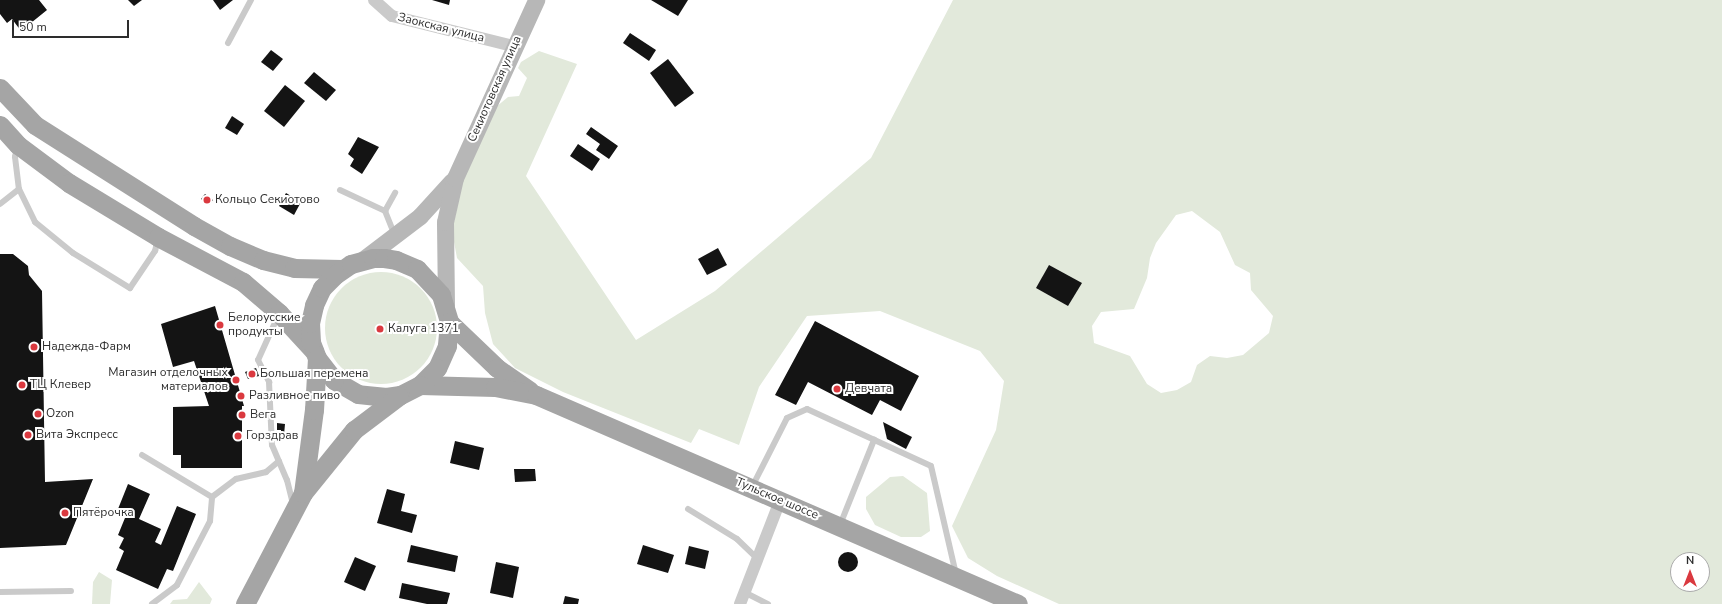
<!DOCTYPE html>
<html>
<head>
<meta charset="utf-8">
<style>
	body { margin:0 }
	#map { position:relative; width:1722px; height:604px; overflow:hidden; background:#fff; font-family:"Nunito Sans",sans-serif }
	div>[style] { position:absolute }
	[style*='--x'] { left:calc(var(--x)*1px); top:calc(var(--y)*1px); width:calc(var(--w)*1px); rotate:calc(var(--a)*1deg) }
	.green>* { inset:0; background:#e2e9db }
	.round { border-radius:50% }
	.building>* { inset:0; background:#141414 }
	.lane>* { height:6px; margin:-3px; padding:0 3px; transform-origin:3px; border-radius:3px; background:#cacaca }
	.street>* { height:12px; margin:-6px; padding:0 6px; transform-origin:6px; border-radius:6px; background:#cacaca }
	.secondary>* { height:17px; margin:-8.5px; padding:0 8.5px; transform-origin:8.5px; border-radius:8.5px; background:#b7b7b7 }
	.primary>* { height:19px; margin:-9.5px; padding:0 9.5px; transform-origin:9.5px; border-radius:9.5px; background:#a5a5a5 }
	.dots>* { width:11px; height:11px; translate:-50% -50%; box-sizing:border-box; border:2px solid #fff; border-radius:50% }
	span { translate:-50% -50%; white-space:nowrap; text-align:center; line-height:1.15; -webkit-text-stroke:4px #fff; paint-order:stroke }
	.street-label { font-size:12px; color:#2d2d2d }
	.poi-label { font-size:12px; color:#2d2d2d }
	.left { translate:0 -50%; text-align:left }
	.right { translate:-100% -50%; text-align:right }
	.north { position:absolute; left:1670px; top:552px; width:40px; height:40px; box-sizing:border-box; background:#fff; border:1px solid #ababab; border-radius:50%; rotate:0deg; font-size:11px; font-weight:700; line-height:16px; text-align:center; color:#2d2d2d }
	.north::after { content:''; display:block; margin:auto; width:14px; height:18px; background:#da393f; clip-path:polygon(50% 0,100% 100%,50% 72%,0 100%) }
	.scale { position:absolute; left:12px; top:20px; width:117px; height:18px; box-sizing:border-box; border:2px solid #2d2d2d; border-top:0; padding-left:5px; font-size:12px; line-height:14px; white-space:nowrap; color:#2d2d2d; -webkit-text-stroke:3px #fff; paint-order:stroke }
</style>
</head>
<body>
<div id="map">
	<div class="green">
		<div style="clip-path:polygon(evenodd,953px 0,1722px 0,1722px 604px,1059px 604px,997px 576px,968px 558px,952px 526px,996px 430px,1004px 381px,980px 351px,880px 311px,807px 316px,759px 387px,739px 445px,699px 429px,691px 443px,563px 392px,515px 368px,493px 344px,485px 313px,483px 286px,457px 258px,452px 231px,468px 157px,496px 107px,508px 97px,519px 96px,527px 78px,518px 68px,521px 62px,539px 51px,577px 64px,526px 176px,636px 340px,715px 291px,871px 158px,953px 0,1192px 211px,1220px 232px,1235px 265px,1250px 273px,1251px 290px,1273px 316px,1269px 333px,1243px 355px,1227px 358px,1210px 356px,1197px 365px,1191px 382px,1177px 390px,1161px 393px,1147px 384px,1130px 356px,1094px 343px,1092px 326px,1101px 312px,1134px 309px,1147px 278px,1150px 258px,1156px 243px,1176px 215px,1192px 211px,953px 0,1678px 560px,1702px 560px,1702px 584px,1678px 584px,1678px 560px)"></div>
		<div class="round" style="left:325px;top:272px;width:112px;height:112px"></div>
		<div style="clip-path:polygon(903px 476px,927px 493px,930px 531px,921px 537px,901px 537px,875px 525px,866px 509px,866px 497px,890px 477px)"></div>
		<div style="clip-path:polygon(99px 572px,112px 580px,110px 604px,92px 604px,93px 582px)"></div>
		<div style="clip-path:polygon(199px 582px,212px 599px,210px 604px,170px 604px,173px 600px,187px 599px)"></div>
	</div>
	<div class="building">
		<div style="clip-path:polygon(0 0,39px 0,47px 10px,21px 31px,12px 19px,7px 23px,0 14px)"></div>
		<div style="clip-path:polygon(128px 0,142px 0,134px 6px)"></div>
		<div style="clip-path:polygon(213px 0,233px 0,220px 10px)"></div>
		<div style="clip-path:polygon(432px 0,450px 0,449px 5px)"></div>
		<div style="clip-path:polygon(651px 0,688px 0,678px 16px)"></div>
		<div style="clip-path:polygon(630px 33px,656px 50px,649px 61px,623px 43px)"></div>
		<div style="clip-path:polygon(271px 50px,283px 59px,273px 71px,261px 62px)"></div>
		<div style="clip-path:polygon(668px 59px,694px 93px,675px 107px,650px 73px)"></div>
		<div style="clip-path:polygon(314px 72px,336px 90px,326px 101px,304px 83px)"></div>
		<div style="clip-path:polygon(285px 85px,305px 101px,284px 127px,264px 111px)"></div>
		<div style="clip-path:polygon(232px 116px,244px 124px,237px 135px,225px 128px)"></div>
		<div style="clip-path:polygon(591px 127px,618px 146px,609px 159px,596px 150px,600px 144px,586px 134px)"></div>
		<div style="clip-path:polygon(358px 137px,379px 147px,362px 174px,350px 166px,354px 159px,348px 154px)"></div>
		<div style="clip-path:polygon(578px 144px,600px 159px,592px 171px,570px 156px)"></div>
		<div style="clip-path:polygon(286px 193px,301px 202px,294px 215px,279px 206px)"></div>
		<div style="clip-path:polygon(205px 194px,213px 200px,209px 205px,201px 199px)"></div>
		<div style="clip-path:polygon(718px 248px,727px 265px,707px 275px,698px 259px)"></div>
		<div style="clip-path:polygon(0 254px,13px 254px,28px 266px,29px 275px,42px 291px,45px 482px,93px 479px,66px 545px,0 548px)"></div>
		<div style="clip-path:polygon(1049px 265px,1082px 283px,1068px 306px,1036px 288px)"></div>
		<div style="clip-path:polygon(215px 306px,244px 406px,242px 406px,242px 468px,181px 468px,181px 455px,173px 455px,173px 407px,209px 406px,194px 361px,173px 367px,161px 324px)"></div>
		<div style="clip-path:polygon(815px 321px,919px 376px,901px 411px,880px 400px,872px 415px,808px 382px,796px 405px,775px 395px)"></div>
		<div style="clip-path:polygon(256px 368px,259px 376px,248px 379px,245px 372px)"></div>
		<div style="clip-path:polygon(883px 422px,912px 437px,906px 449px,887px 439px)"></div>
		<div style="clip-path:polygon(277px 423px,285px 424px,284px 435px,281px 435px,281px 430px,277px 430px)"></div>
		<div style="clip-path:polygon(455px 441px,484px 448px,479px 470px,450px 463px)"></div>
		<div style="clip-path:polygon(514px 469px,535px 469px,536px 481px,515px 482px)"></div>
		<div style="clip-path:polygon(128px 484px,150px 494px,139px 519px,161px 529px,155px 542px,161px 545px,177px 506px,196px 514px,173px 571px,167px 569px,158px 589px,116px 570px,124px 551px,119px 548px,124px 538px,118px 535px,127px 513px,118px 509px)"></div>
		<div style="clip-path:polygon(387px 489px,405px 494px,401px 511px,417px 515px,412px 533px,377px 523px)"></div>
		<div style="clip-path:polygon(411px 545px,458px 556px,455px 572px,407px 562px)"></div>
		<div style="clip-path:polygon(643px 545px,674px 555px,668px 573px,637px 564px)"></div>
		<div style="clip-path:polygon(689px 546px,709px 551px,705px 569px,685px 564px)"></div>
		<div class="round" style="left:838px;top:552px;width:20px;height:20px"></div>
		<div style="clip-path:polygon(355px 557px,376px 566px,365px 591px,344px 582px)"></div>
		<div style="clip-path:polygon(496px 562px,519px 567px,513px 598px,490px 593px)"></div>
		<div style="clip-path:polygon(402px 583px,450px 593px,447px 604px,427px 604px,399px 598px)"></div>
		<div style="clip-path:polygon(565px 596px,579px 599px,578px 604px,563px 604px)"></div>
	</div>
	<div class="lane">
		<div style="--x:228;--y:43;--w:49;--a:-61.9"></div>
		<div style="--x:17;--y:148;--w:9;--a:103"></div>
		<div style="--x:15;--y:157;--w:32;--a:83"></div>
		<div style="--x:19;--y:189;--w:37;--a:64"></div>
		<div style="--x:35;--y:222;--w:49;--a:39.2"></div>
		<div style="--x:73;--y:253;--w:67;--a:31.6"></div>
		<div style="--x:130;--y:288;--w:45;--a:-56"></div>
		<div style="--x:155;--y:251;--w:12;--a:-76"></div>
		<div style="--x:340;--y:190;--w:50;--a:25"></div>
		<div style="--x:385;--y:211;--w:24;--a:68"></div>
		<div style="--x:0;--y:204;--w:24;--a:-38"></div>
		<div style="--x:385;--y:211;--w:21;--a:-61"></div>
		<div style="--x:278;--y:316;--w:48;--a:114.4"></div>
		<div style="--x:258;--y:360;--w:25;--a:63"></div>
		<div style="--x:269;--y:382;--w:63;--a:87.3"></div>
		<div style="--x:272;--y:445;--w:38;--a:67"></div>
		<div style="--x:287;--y:480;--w:25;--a:76"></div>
		<div style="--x:142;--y:455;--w:82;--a:31"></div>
		<div style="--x:212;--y:497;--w:30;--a:-37"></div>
		<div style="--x:236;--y:479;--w:31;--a:-13"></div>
		<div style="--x:266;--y:472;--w:17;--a:-40"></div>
		<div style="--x:752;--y:487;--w:77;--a:-63.1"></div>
		<div style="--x:787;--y:418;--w:22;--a:-24"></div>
		<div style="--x:807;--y:409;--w:136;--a:24.7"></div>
		<div style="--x:931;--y:466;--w:111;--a:77"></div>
		<div style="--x:688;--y:509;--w:57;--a:31.5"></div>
		<div style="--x:737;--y:539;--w:29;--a:44"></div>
		<div style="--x:840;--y:525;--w:92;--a:-68.2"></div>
		<div style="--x:0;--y:592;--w:71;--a:-0.8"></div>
		<div style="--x:744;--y:592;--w:27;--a:27"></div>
		<div style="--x:152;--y:604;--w:31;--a:-37"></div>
		<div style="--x:177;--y:585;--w:72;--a:-62.7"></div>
		<div style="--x:210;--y:521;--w:24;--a:-85"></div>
	</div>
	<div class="street">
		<div style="--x:374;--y:0;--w:24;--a:42"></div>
		<div style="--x:392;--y:16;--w:125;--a:13.9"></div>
		<div style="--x:740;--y:604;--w:110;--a:-68.8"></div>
	</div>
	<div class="secondary">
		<div style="--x:361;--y:261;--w:74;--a:-37.3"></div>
		<div style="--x:420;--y:216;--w:47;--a:-47.6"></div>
		<div style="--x:446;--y:305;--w:83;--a:-90.7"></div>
		<div style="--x:445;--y:222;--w:45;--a:-77.2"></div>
		<div style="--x:455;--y:178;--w:196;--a:-65.5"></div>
	</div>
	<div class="primary">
		<div style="--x:0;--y:88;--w:51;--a:46.6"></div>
		<div style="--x:35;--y:125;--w:188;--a:32.4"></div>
		<div style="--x:194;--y:226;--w:41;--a:29.1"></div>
		<div style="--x:230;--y:246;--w:36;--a:23"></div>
		<div style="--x:263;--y:260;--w:32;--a:14"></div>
		<div style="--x:294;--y:268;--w:48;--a:1.2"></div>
		<div style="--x:0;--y:125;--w:27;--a:48"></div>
		<div style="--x:18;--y:145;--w:64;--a:36.7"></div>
		<div style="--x:69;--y:183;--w:104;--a:31.2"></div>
		<div style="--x:158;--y:237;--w:96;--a:27.9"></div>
		<div style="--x:243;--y:282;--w:48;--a:40.7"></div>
		<div style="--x:279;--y:313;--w:52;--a:47.4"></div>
		<div style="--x:449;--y:322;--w:66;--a:43.8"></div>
		<div style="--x:497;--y:368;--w:40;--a:34.9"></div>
		<div style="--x:420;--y:385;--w:75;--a:1.5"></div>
		<div style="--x:495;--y:387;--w:42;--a:11"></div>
		<div style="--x:536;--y:395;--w:525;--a:23.44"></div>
		<div style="--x:303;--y:493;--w:84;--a:-82.5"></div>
		<div style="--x:314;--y:410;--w:52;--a:-86.7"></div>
		<div style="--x:317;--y:358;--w:17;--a:-111"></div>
		<div style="--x:311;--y:342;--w:19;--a:-93"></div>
		<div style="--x:310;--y:323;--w:18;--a:-77"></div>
		<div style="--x:314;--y:305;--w:19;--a:-65"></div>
		<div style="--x:322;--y:288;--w:18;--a:-45"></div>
		<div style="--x:335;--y:275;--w:19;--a:-35"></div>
		<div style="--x:351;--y:264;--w:23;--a:-15"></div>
		<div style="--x:373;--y:258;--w:11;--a:0"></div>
		<div style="--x:384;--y:258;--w:12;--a:9"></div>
		<div style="--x:396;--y:260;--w:23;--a:23"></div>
		<div style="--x:417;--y:269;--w:35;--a:47"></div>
		<div style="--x:441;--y:295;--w:28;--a:73"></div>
		<div style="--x:449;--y:322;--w:24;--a:95"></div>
		<div style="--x:447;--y:346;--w:24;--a:114"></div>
		<div style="--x:437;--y:368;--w:24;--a:135"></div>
		<div style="--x:420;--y:385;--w:22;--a:153"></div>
		<div style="--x:400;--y:395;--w:14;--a:172"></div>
		<div style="--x:386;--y:397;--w:28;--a:-174"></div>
		<div style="--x:358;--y:394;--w:28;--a:-150"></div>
		<div style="--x:334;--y:380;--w:28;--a:-128"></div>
		<div style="--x:245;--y:604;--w:125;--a:-62.4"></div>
		<div style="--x:303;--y:493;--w:81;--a:-51"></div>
		<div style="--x:354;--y:430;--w:56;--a:-37.1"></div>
	</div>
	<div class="dots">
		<div style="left:207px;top:200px;background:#da393f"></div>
		<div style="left:220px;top:325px;background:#da393f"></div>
		<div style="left:380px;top:329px;background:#da393f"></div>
		<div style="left:34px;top:347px;background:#da393f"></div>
		<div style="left:252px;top:374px;background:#da393f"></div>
		<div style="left:236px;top:380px;background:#da393f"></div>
		<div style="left:22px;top:385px;background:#da393f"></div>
		<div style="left:837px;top:389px;background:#da393f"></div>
		<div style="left:241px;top:396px;background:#da393f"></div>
		<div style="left:38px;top:414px;background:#da393f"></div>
		<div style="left:242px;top:415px;background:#da393f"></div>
		<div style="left:28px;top:435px;background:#da393f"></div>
		<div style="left:238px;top:436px;background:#da393f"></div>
		<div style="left:65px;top:513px;background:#da393f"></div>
	</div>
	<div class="street-label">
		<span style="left:441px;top:28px;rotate:14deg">Заокская улица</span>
		<span style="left:495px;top:89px;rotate:-66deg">Секиотовская улица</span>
		<span style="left:777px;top:499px;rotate:23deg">Тульское шоссе</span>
	</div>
	<div class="poi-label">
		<span class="left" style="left:215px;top:200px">Кольцо Секиотово</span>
		<span class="left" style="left:228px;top:325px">Белорусские<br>продукты</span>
		<span class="left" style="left:388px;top:329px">Калуга 1371</span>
		<span class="left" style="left:42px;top:347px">Надежда-Фарм</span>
		<span class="right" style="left:228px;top:380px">Магазин отделочных<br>материалов</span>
		<span class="left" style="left:260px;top:374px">Большая перемена</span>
		<span class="left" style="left:30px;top:385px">ТЦ Клевер</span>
		<span class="left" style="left:845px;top:389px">Девчата</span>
		<span class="left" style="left:249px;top:396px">Разливное пиво</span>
		<span class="left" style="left:46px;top:414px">Ozon</span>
		<span class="left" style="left:250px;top:415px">Вега</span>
		<span class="left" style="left:36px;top:435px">Вита Экспресс</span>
		<span class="left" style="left:246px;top:436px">Горздрав</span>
		<span class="left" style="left:73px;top:513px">Пятёрочка</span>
	</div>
	<div class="north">N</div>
	<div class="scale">50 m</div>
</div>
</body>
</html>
